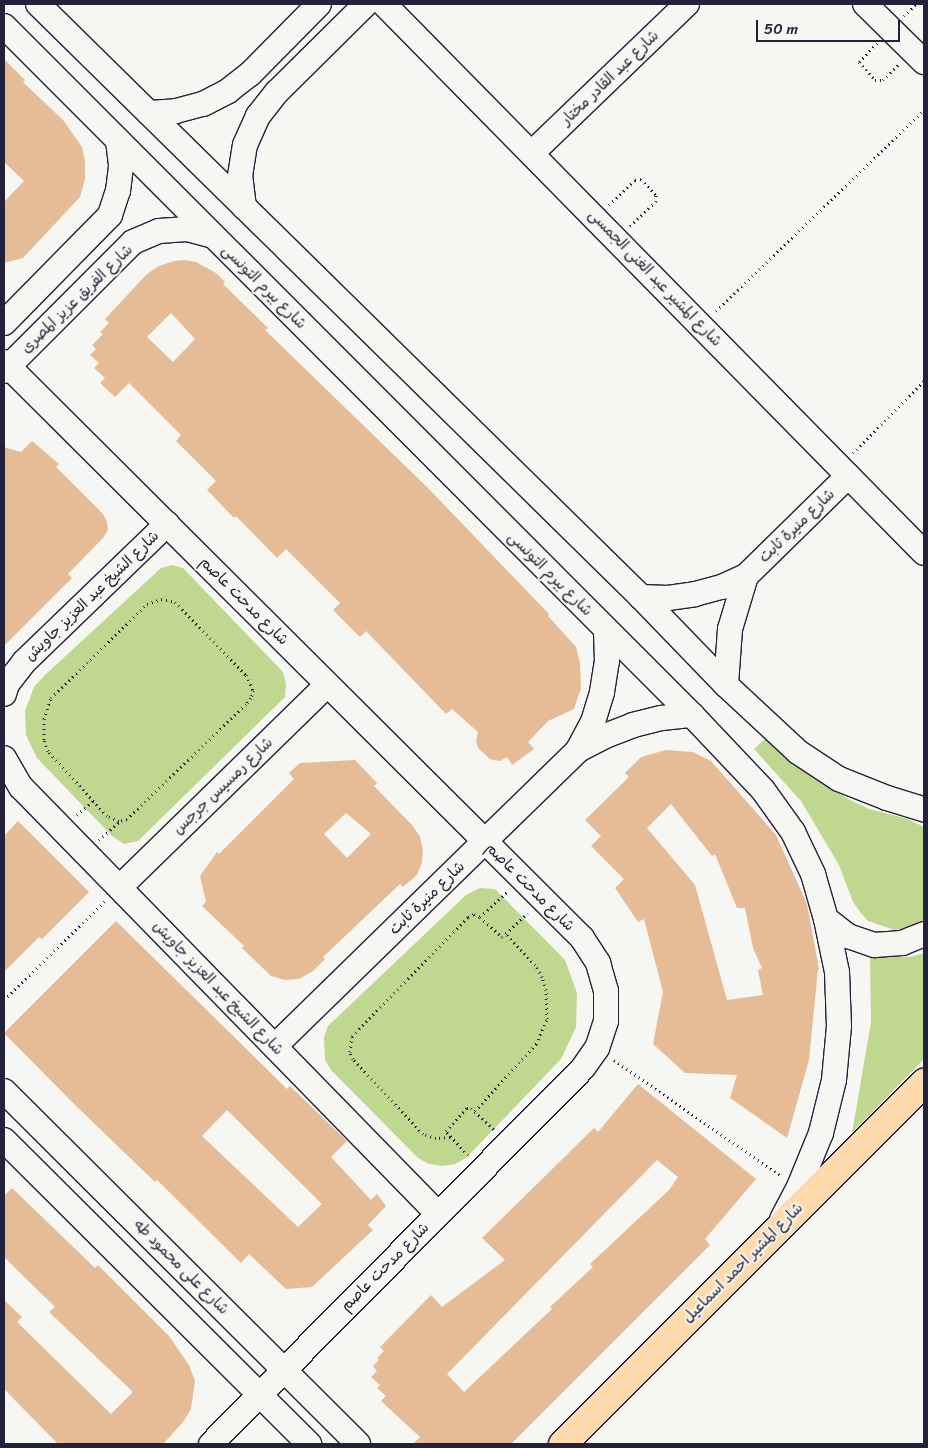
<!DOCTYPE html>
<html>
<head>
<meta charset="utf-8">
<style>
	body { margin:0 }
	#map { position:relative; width:928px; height:1448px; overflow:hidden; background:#f6f6f2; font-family:Sriracha,"Playpen Sans Arabic",sans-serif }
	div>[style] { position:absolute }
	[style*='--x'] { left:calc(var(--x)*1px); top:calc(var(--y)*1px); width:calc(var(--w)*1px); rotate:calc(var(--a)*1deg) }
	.green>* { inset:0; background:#bfd78e }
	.building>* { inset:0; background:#e5bc95 }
	.path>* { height:3px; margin-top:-1.5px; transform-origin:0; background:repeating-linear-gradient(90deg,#22223b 0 1px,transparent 0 5px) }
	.roads { filter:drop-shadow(1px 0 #22223b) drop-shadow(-1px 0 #22223b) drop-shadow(0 1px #22223b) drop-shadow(0 -1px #22223b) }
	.minor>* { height:24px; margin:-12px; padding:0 12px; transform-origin:12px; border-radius:12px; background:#f6f6f2 }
	.major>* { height:28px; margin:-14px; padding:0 14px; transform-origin:14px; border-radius:14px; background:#fedbac }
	span { translate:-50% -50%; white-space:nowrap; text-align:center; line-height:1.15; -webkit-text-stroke:4px #f6f6f2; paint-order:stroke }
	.street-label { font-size:15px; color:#22223b }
	.frame { position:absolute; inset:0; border:5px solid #22223b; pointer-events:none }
	.scale { position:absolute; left:756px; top:20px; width:144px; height:22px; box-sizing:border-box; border:2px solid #22223b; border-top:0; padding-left:6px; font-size:15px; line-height:18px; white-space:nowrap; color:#22223b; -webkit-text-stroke:4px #f6f6f2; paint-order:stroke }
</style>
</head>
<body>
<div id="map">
	<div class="green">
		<div style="clip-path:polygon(172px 565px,183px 568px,283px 672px,286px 684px,285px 697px,138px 841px,124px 844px,112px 836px,37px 758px,26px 735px,25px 711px,34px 687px,45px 675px,161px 568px)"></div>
		<div style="clip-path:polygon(765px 739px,791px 762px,848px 799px,869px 809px,908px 819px,924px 827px,924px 924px,895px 930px,868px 921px,861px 913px,853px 902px,839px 865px,801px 801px,754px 749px)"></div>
		<div style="clip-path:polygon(480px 888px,495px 889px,565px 960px,577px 993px,576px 1027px,561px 1059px,466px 1158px,455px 1164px,442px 1166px,429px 1164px,418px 1158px,331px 1070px,325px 1060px,324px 1037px,328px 1026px,466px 895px)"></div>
		<div style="clip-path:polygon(924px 953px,924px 1059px,852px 1133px,871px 1022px,870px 955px,911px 957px)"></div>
	</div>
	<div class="building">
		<div style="clip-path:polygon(4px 59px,25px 80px,23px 82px,63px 120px,82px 147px,85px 162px,85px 179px,80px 197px,23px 258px,4px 263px,4px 202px,24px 181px,4px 162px)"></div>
		<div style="clip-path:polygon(evenodd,185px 260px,196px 262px,216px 273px,225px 282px,223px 284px,268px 328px,265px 330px,428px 488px,549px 614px,548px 616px,576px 647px,580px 663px,581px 688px,574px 709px,548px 721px,528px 742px,534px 749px,512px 765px,507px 757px,500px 761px,490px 759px,478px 748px,476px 741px,478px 732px,452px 709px,446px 714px,366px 631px,360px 637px,333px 610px,340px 603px,286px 549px,277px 558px,236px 516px,234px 518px,207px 490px,216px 481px,176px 441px,181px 435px,129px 383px,115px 397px,100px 383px,105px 378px,94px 368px,99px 363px,90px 355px,96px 349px,92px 345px,103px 334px,100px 332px,109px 323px,105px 319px,147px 274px,159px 266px,174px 261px,185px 260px,171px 313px,195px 339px,173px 362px,147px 337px,171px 313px)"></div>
		<div style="clip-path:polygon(32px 441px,59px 464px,56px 467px,103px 514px,107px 522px,108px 530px,103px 538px,68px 574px,72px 578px,4px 646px,4px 447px,21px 452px)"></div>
		<div style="clip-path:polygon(evenodd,666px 750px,693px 752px,711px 761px,776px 835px,807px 904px,819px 969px,818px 969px,809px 1060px,787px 1138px,730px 1098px,737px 1075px,685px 1073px,653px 1044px,663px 992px,644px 919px,638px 922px,615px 888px,624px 879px,591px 846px,601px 836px,585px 820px,629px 777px,625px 773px,641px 757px,666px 750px,671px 804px,712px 856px,715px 854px,737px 908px,745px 908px,753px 948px,762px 968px,758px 970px,763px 995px,727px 1000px,695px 885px,647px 828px,671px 804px)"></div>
		<div style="clip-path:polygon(evenodd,355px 760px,377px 783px,374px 786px,413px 826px,420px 837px,423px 850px,422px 862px,417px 875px,403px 887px,400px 884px,323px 957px,325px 959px,313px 971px,299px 979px,285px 980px,271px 976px,242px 948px,244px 946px,202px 906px,206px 902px,200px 876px,217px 852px,219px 854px,294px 779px,289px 773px,300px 763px,355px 760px,346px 813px,371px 834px,347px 858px,324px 834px,346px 813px)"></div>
		<div style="clip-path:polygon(18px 821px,89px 892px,42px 939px,39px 937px,4px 972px,4px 836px)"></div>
		<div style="clip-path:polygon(evenodd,116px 921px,287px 1089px,290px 1086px,347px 1141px,331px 1157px,371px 1200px,377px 1194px,386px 1206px,368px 1225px,373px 1230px,312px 1287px,286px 1289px,249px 1254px,241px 1263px,157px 1180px,155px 1182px,72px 1102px,4px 1033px,116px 921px,227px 1110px,322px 1204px,298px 1227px,202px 1136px,227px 1110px)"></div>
		<div style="clip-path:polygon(evenodd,638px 1084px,756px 1179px,705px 1239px,710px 1245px,511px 1444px,413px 1444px,420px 1437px,381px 1401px,386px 1396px,377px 1388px,380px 1385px,371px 1377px,377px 1371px,373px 1366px,379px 1360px,377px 1358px,384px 1351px,380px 1347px,431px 1295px,442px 1307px,505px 1260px,482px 1238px,594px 1128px,598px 1132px,638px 1084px,657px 1160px,678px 1177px,669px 1190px,590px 1264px,593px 1267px,550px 1307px,552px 1309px,464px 1392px,447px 1374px,657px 1160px)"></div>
		<div style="clip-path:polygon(12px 1188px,95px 1268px,98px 1265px,169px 1336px,189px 1365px,195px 1381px,191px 1409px,183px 1422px,163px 1444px,58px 1444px,4px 1389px,4px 1300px,22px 1317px,17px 1322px,111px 1414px,133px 1392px,49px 1312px,55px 1307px,4px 1257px,4px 1196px)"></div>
	</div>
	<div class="path">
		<div style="--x:904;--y:16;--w:17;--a:-45"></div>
		<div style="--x:877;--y:43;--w:26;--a:133"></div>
		<div style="--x:859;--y:62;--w:24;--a:48"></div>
		<div style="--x:875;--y:80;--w:8;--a:0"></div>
		<div style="--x:883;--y:80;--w:23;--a:-45"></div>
		<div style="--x:609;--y:205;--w:36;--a:-44"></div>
		<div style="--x:635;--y:180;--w:6;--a:-9"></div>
		<div style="--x:641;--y:179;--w:22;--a:47"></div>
		<div style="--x:656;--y:195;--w:6;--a:90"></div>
		<div style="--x:656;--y:201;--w:36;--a:136"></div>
		<div style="--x:716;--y:311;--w:289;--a:-44"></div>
		<div style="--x:853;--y:453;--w:101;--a:-45.4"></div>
		<div style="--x:161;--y:599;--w:14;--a:12"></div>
		<div style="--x:175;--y:602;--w:102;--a:45.8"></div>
		<div style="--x:246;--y:675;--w:17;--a:65"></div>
		<div style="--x:253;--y:690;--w:8;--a:104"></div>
		<div style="--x:251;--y:698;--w:8;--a:130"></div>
		<div style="--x:246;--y:704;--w:165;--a:136"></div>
		<div style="--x:127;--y:819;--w:8;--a:166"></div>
		<div style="--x:119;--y:821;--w:13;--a:-157"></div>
		<div style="--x:107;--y:816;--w:88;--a:-132.2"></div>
		<div style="--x:48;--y:751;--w:12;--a:-110"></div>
		<div style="--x:44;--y:740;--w:21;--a:-90"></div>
		<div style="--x:44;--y:719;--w:22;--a:-72"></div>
		<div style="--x:51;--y:698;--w:134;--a:-44.4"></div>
		<div style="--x:147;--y:604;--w:15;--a:-20"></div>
		<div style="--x:77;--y:815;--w:21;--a:-41"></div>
		<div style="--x:99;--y:840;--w:27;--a:-42"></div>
		<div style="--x:480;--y:917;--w:37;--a:-43"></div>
		<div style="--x:4;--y:1000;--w:141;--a:-44.4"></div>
		<div style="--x:614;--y:1060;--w:203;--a:34.8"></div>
		<div style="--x:475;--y:1111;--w:91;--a:-47.7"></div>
		<div style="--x:536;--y:1044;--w:27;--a:-66"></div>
		<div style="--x:547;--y:1019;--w:29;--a:-92"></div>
		<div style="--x:546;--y:990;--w:14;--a:-107"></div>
		<div style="--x:542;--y:977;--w:14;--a:-120"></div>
		<div style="--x:535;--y:965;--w:42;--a:-133.1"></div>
		<div style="--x:450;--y:1137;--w:14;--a:176"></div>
		<div style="--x:436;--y:1138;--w:14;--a:-163"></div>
		<div style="--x:423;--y:1134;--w:103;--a:-133"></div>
		<div style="--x:353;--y:1059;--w:8;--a:-113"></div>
		<div style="--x:350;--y:1052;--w:16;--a:-83"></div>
		<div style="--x:352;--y:1036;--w:166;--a:-45.7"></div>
		<div style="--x:468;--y:917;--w:7;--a:-27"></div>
		<div style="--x:474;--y:914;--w:7;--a:27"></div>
		<div style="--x:480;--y:917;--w:30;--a:42"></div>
		<div style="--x:502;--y:937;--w:35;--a:-43"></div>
		<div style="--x:468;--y:1155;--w:33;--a:-133"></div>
		<div style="--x:446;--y:1131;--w:31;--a:-48"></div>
		<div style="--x:467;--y:1108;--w:4;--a:0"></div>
		<div style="--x:471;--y:1108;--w:33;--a:43"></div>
	</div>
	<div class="roads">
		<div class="minor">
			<div style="--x:38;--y:4;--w:846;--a:44.52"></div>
			<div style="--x:641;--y:597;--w:122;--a:46"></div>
			<div style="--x:726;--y:685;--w:98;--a:42.9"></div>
			<div style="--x:798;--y:752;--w:49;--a:33.4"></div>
			<div style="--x:839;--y:779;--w:52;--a:21.6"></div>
			<div style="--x:887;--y:798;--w:39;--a:17"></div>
			<div style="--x:384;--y:4;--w:770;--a:45.47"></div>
			<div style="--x:865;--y:4;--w:83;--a:44.5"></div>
			<div style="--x:4;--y:26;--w:974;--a:45.04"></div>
			<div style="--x:692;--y:715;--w:103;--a:46.6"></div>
			<div style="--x:763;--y:790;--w:52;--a:54.5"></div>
			<div style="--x:793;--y:832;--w:47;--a:64.5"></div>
			<div style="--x:813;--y:874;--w:47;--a:73.9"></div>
			<div style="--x:826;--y:919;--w:54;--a:78.3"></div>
			<div style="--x:837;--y:972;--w:54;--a:87.9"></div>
			<div style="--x:839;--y:1026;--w:54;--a:95.3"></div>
			<div style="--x:834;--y:1080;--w:55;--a:103.8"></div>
			<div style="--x:821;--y:1133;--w:61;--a:112.3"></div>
			<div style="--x:798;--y:1189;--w:34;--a:118"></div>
			<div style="--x:149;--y:113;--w:27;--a:-4"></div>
			<div style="--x:176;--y:111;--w:28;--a:-15"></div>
			<div style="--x:203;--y:104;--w:28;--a:-27"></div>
			<div style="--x:228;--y:91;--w:28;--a:-38"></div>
			<div style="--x:250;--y:74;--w:98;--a:-45.4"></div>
			<div style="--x:532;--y:153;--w:215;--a:-43.9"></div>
			<div style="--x:244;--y:207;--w:31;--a:-97"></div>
			<div style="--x:240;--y:176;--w:31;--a:-81"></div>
			<div style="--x:245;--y:145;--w:32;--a:-66"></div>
			<div style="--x:258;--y:116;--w:31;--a:-52"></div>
			<div style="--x:277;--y:92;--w:125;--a:-44.7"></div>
			<div style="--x:4;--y:323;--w:151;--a:-45.5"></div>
			<div style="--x:110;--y:215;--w:25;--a:-72"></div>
			<div style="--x:118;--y:191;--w:26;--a:-83"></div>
			<div style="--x:121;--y:165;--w:25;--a:-97"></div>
			<div style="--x:4;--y:362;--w:816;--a:44.9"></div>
			<div style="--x:582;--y:938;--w:30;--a:57"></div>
			<div style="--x:598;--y:963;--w:29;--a:74"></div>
			<div style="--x:606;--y:991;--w:30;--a:90"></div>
			<div style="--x:606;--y:1021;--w:28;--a:108"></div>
			<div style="--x:597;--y:1048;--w:24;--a:125"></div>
			<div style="--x:583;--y:1068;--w:529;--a:134.69"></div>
			<div style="--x:4;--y:371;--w:182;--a:-45"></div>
			<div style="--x:133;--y:242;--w:28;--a:-23"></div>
			<div style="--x:159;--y:231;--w:28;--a:-4"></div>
			<div style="--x:187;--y:229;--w:27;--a:15"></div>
			<div style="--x:641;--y:597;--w:27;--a:2"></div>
			<div style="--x:668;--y:598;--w:27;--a:-8"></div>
			<div style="--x:695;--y:594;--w:28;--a:-15"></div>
			<div style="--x:722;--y:587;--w:26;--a:-25"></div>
			<div style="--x:746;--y:576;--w:143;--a:-44.4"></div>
			<div style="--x:726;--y:685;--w:56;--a:-85.9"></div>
			<div style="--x:730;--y:629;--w:55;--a:-73.2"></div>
			<div style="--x:4;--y:694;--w:10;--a:-73"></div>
			<div style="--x:7;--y:684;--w:28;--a:-52"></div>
			<div style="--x:24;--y:662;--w:199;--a:-44"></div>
			<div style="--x:578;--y:750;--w:32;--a:-62"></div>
			<div style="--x:593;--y:722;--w:31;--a:-73"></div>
			<div style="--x:602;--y:692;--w:31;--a:-81"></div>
			<div style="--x:607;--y:661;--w:31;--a:-92"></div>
			<div style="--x:4;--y:758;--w:34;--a:60"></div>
			<div style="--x:21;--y:787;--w:597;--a:45.68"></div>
			<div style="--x:120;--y:887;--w:289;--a:-44.3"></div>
			<div style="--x:826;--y:919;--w:28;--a:38"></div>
			<div style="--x:848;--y:936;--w:28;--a:19"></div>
			<div style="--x:874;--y:945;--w:28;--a:-4"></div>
			<div style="--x:902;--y:943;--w:24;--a:-22"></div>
			<div style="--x:275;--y:1046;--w:424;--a:-44.3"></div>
			<div style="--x:578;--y:750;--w:30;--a:-27"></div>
			<div style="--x:605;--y:736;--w:30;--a:-21"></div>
			<div style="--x:633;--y:725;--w:30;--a:-14"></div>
			<div style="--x:662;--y:718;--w:30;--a:-6"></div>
			<div style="--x:4;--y:1091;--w:500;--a:44.9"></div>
			<div style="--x:4;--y:1140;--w:431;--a:44.9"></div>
		</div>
		<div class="major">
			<div style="--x:563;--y:1444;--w:511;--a:-45"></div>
		</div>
	</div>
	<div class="street-label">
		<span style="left:610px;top:78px;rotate:-44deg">شارع عبد القادر مختار</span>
		<span style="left:655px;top:278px;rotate:46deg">شارع المشير عبد الغنى الجمسى</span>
		<span style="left:264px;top:287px;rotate:45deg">شارع بيرم التونسى</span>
		<span style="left:77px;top:299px;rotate:-44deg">شارع الفريق عزيز المصرى</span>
		<span style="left:797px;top:526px;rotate:-44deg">شارع منيرة ثابت</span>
		<span style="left:550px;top:574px;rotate:45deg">شارع بيرم التونسى</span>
		<span style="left:92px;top:596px;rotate:-44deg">شارع الشيخ عبد العزيز جاويش</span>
		<span style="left:244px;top:601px;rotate:45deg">شارع مدحت عاصم</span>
		<span style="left:223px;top:786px;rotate:-44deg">شارع رمسيس جرجس</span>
		<span style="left:530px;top:887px;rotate:45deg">شارع مدحت عاصم</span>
		<span style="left:427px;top:898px;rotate:-44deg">شارع منيرة ثابت</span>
		<span style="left:218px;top:988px;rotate:46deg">شارع الشيخ عبد العزيز جاويش</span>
		<span style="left:743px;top:1263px;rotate:-45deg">شارع المشير احمد اسماعيل</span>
		<span style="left:181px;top:1267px;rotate:45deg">شارع على محمود طه</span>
		<span style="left:385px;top:1267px;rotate:-45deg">شارع مدحت عاصم</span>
	</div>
	<div class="frame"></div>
	<div class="scale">50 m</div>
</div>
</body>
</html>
